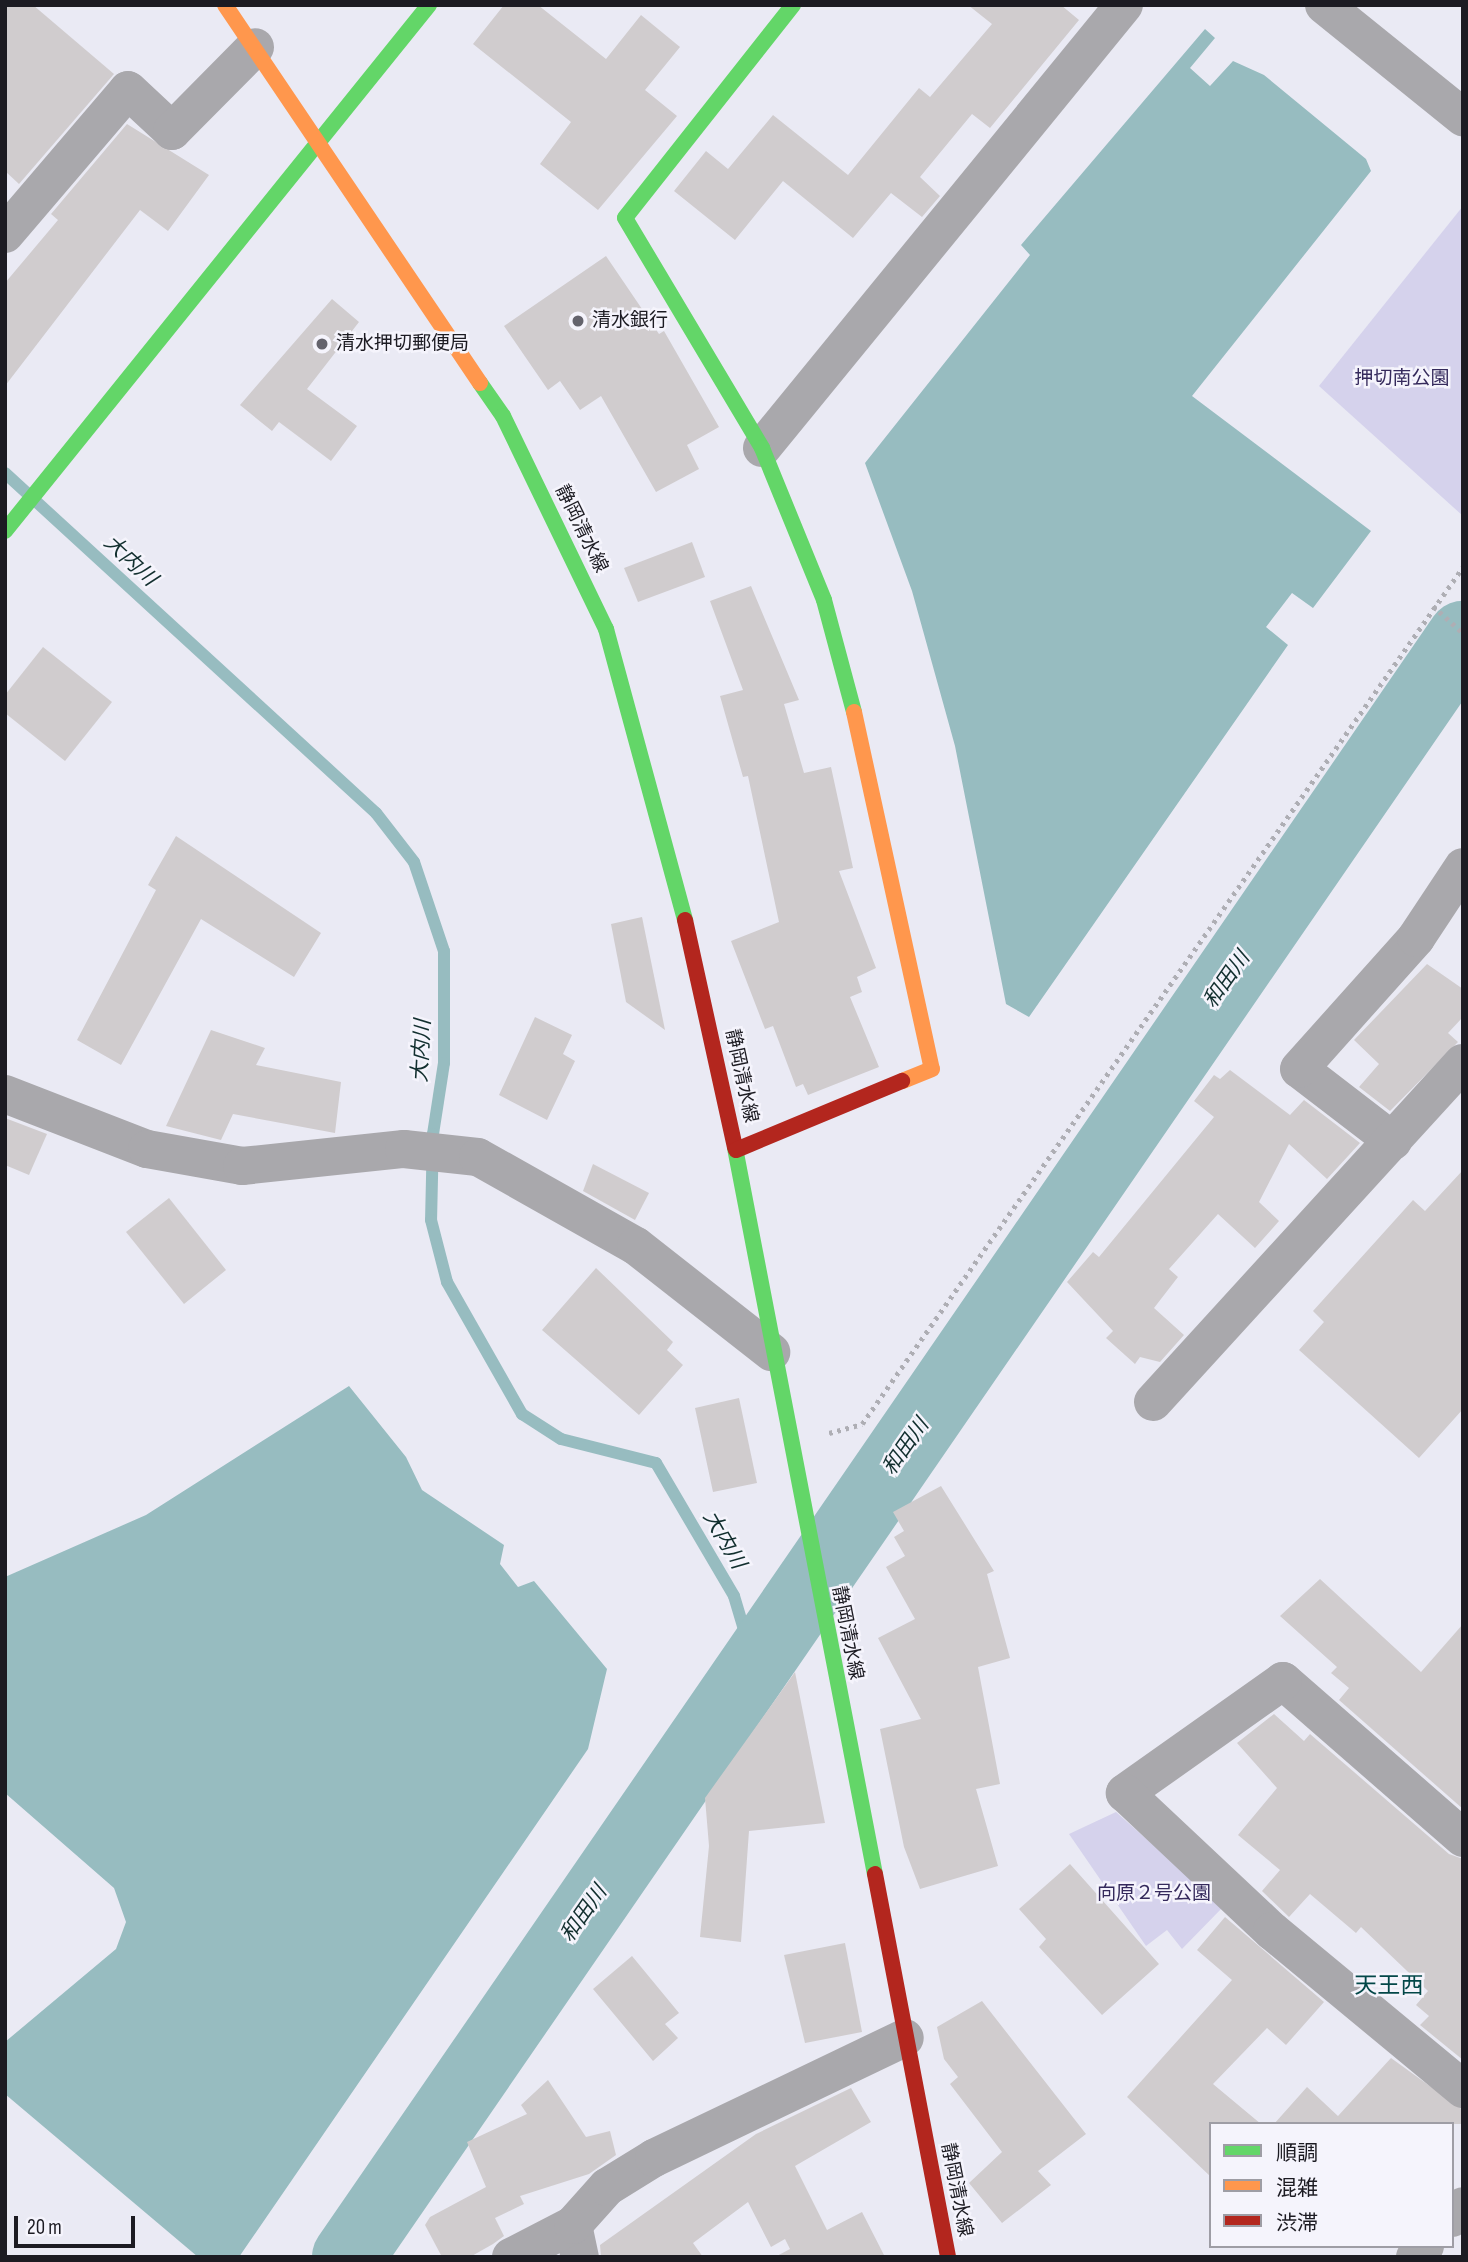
<!DOCTYPE html>
<html>
<head>
<meta charset="utf-8">
<style>
	body { margin:0 }
	#map { position:relative; width:1468px; height:2262px; overflow:hidden; background:#eaeaf4; font-family:"Sofia Sans Condensed","Noto Sans JP",sans-serif }
	div>[style] { position:absolute }
	[style*='--x'] { left:calc(var(--x)*1px); top:calc(var(--y)*1px); width:calc(var(--w)*1px); rotate:calc(var(--a)*1deg) }
	.green>* { inset:0; background:#d5d2ec }
	.water>* { inset:0; background:#97bcc0 }
	.stream>* { height:12px; margin:-6px; padding:0 6px; transform-origin:6px; border-radius:6px; background:#97bcc0 }
	.river>* { height:72px; margin:-36px; padding:0 36px; transform-origin:36px; border-radius:36px; background:#97bcc0 }
	.building>* { inset:0; background:#d0ccce }
	.path>* { height:4.5px; margin-top:-2.25px; transform-origin:0; background:repeating-linear-gradient(90deg,#aeaeb4 0 3.5px,transparent 0 8.5px) }
	.street>* { height:38px; margin:-19px; padding:0 19px; transform-origin:19px; border-radius:19px; background:#a9a8ac }
	.fast>* { height:16px; margin:-8px; padding:0 8px; transform-origin:8px; border-radius:8px; background:#63d668 }
	.slow>* { height:16px; margin:-8px; padding:0 8px; transform-origin:8px; border-radius:8px; background:#ff974d }
	.jam>* { height:16px; margin:-8px; padding:0 8px; transform-origin:8px; border-radius:8px; background:#b3261e }
	.dots>* { width:19px; height:19px; translate:-50% -50%; box-sizing:border-box; border:4px solid #f5f4fc; border-radius:50% }
	span { translate:-50% -50%; white-space:nowrap; text-align:center; line-height:1.15; -webkit-text-stroke:5px #f5f4fc; paint-order:stroke }
	.poi-label { font-size:19px; color:#1c1b22 }
	.left { translate:0 -50%; text-align:left }
	.park-label { font-size:19px; color:#352a5c }
	.street-label { font-size:19px; color:#1c1b22 }
	.water-label { font-size:21px; color:#122f2f; font-style:italic }
	.quarter-label { font-size:23px; color:#034748 }
	.frame { position:absolute; inset:0; border:7px solid #1c1b22; pointer-events:none }
	.legend { position:absolute; left:1209px; top:2122px; width:245px; height:126px; box-sizing:border-box; background:#f5f4fc; border:2px solid #9e9da5; margin:0; padding:9px 12px; list-style:none; font-size:21px; color:#1c1b22 }
	.legend li { display:flex; align-items:center; gap:14px; height:35px }
	.legend b { width:35px; border:2px solid #9e9da5 }
	.scale { position:absolute; left:14px; top:2216px; width:121px; height:32px; box-sizing:border-box; border:4px solid #1c1b22; border-top:0; padding-left:9px; font-size:21px; line-height:24px; white-space:nowrap; color:#1c1b22; -webkit-text-stroke:5px #f5f4fc; paint-order:stroke }
</style>
</head>
<body>
<div id="map">
	<div class="green">
		<div style="clip-path:polygon(1463px 206px,1463px 516px,1319px 386px)"></div>
		<div style="clip-path:polygon(1116px 1812px,1223px 1907px,1182px 1949px,1167px 1930px,1146px 1946px,1069px 1834px)"></div>
	</div>
	<div class="water">
		<div style="clip-path:polygon(1205px 29px,1215px 38px,1190px 68px,1210px 86px,1233px 61px,1264px 75px,1366px 159px,1371px 171px,1192px 396px,1371px 531px,1313px 608px,1292px 593px,1266px 627px,1288px 645px,1029px 1017px,1006px 1004px,955px 746px,912px 591px,865px 463px,1030px 255px,1021px 245px)"></div>
		<div style="clip-path:polygon(349px 1386px,406px 1457px,422px 1490px,504px 1545px,500px 1564px,518px 1587px,534px 1581px,607px 1669px,588px 1749px,239px 2257px,198px 2257px,5px 2094px,5px 2042px,116px 1949px,126px 1922px,114px 1888px,5px 1793px,5px 1577px,146px 1515px)"></div>
	</div>
	<div class="stream">
		<div style="--x:5;--y:473;--w:503;--a:42.5"></div>
		<div style="--x:376;--y:813;--w:62;--a:52.2"></div>
		<div style="--x:414;--y:862;--w:94;--a:71.4"></div>
		<div style="--x:444;--y:951;--w:112;--a:90"></div>
		<div style="--x:444;--y:1063;--w:72;--a:98.8"></div>
		<div style="--x:433;--y:1134;--w:86;--a:91.3"></div>
		<div style="--x:431;--y:1220;--w:64;--a:75.5"></div>
		<div style="--x:447;--y:1282;--w:152;--a:60.4"></div>
		<div style="--x:522;--y:1414;--w:46;--a:32.7"></div>
		<div style="--x:561;--y:1439;--w:98;--a:14.2"></div>
		<div style="--x:656;--y:1463;--w:154;--a:59.6"></div>
		<div style="--x:734;--y:1596;--w:77;--a:73.4"></div>
	</div>
	<div class="river">
		<div style="--x:348;--y:2257;--w:1967;--a:-55.46"></div>
	</div>
	<div class="building">
		<div style="clip-path:polygon(5px 5px,33px 5px,114px 74px,19px 184px,5px 171px)"></div>
		<div style="clip-path:polygon(504px 5px,538px 5px,606px 59px,641px 15px,680px 47px,645px 90px,677px 116px,598px 210px,540px 164px,571px 122px,473px 44px)"></div>
		<div style="clip-path:polygon(968px 5px,1061px 5px,1079px 20px,990px 128px,972px 114px,920px 177px,940px 196px,922px 217px,891px 193px,853px 238px,783px 181px,735px 240px,674px 191px,706px 151px,728px 169px,773px 115px,848px 175px,919px 88px,930px 97px,992px 24px)"></div>
		<div style="clip-path:polygon(127px 124px,209px 175px,168px 231px,140px 210px,5px 386px,5px 283px,58px 220px,51px 214px)"></div>
		<div style="clip-path:polygon(606px 256px,659px 334px,664px 331px,719px 427px,687px 445px,699px 469px,656px 492px,601px 396px,580px 410px,560px 381px,548px 390px,504px 326px)"></div>
		<div style="clip-path:polygon(332px 299px,359px 322px,307px 389px,357px 426px,331px 461px,279px 422px,272px 431px,240px 405px)"></div>
		<div style="clip-path:polygon(692px 542px,705px 577px,638px 602px,624px 568px)"></div>
		<div style="clip-path:polygon(751px 586px,799px 700px,784px 704px,804px 773px,831px 767px,853px 868px,839px 871px,876px 968px,857px 977px,862px 992px,850px 997px,879px 1067px,808px 1095px,803px 1084px,796px 1087px,773px 1026px,765px 1029px,731px 941px,779px 922px,748px 776px,743px 777px,720px 696px,743px 690px,710px 601px)"></div>
		<div style="clip-path:polygon(43px 647px,112px 702px,65px 761px,5px 713px,5px 695px)"></div>
		<div style="clip-path:polygon(176px 836px,321px 933px,294px 977px,201px 919px,121px 1065px,77px 1040px,156px 890px,148px 885px)"></div>
		<div style="clip-path:polygon(642px 917px,665px 1030px,626px 1002px,611px 924px)"></div>
		<div style="clip-path:polygon(1427px 964px,1463px 989px,1463px 1017px,1448px 1033px,1458px 1042px,1390px 1111px,1359px 1087px,1379px 1064px,1354px 1040px)"></div>
		<div style="clip-path:polygon(535px 1017px,572px 1035px,563px 1054px,575px 1061px,547px 1120px,499px 1095px)"></div>
		<div style="clip-path:polygon(211px 1030px,265px 1048px,256px 1065px,341px 1082px,335px 1133px,233px 1114px,221px 1140px,166px 1126px)"></div>
		<div style="clip-path:polygon(1230px 1070px,1290px 1115px,1304px 1100px,1360px 1143px,1327px 1179px,1289px 1144px,1259px 1202px,1279px 1221px,1255px 1248px,1218px 1214px,1169px 1269px,1178px 1277px,1154px 1308px,1184px 1335px,1160px 1362px,1140px 1357px,1135px 1364px,1106px 1338px,1113px 1331px,1067px 1282px,1093px 1252px,1099px 1257px,1214px 1117px,1194px 1101px,1214px 1075px,1220px 1079px)"></div>
		<div style="clip-path:polygon(5px 1118px,47px 1134px,29px 1175px,5px 1165px)"></div>
		<div style="clip-path:polygon(593px 1164px,649px 1193px,635px 1220px,583px 1191px)"></div>
		<div style="clip-path:polygon(1463px 1170px,1463px 1409px,1419px 1458px,1299px 1350px,1324px 1322px,1313px 1311px,1413px 1200px,1425px 1211px)"></div>
		<div style="clip-path:polygon(169px 1198px,226px 1270px,184px 1304px,126px 1232px)"></div>
		<div style="clip-path:polygon(596px 1268px,673px 1342px,667px 1350px,683px 1365px,639px 1415px,542px 1330px)"></div>
		<div style="clip-path:polygon(739px 1398px,757px 1483px,713px 1492px,695px 1408px)"></div>
		<div style="clip-path:polygon(941px 1486px,994px 1571px,987px 1574px,1010px 1658px,978px 1667px,1000px 1784px,976px 1789px,998px 1866px,920px 1889px,904px 1847px,880px 1729px,921px 1719px,878px 1638px,915px 1619px,886px 1567px,905px 1556px,894px 1537px,904px 1531px,893px 1512px)"></div>
		<div style="clip-path:polygon(1320px 1579px,1421px 1672px,1463px 1624px,1463px 1809px,1339px 1700px,1349px 1688px,1331px 1673px,1337px 1667px,1280px 1616px)"></div>
		<div style="clip-path:polygon(795px 1672px,825px 1823px,749px 1831px,741px 1942px,700px 1937px,709px 1846px,705px 1798px)"></div>
		<div style="clip-path:polygon(1274px 1714px,1304px 1741px,1310px 1734px,1449px 1854px,1463px 1859px,1463px 2060px,1420px 2025px,1429px 2016px,1416px 2005px,1428px 1991px,1361px 1927px,1356px 1933px,1310px 1894px,1289px 1917px,1262px 1891px,1280px 1870px,1238px 1835px,1277px 1788px,1237px 1743px)"></div>
		<div style="clip-path:polygon(1070px 1864px,1159px 1964px,1102px 2015px,1039px 1947px,1046px 1939px,1019px 1909px)"></div>
		<div style="clip-path:polygon(1225px 1917px,1324px 2002px,1286px 2045px,1267px 2028px,1213px 2084px,1261px 2124px,1211px 2124px,1211px 2177px,1127px 2097px,1232px 1980px,1197px 1950px)"></div>
		<div style="clip-path:polygon(845px 1943px,862px 2032px,805px 2043px,784px 1955px)"></div>
		<div style="clip-path:polygon(632px 1956px,679px 2013px,665px 2024px,678px 2038px,653px 2061px,593px 1989px)"></div>
		<div style="clip-path:polygon(982px 2001px,1086px 2134px,1038px 2171px,1051px 2185px,1002px 2223px,969px 2183px,1002px 2152px,950px 2084px,958px 2077px,944px 2059px,937px 2027px)"></div>
		<div style="clip-path:polygon(1391px 2058px,1463px 2110px,1463px 2124px,1274px 2124px,1307px 2087px,1338px 2116px)"></div>
		<div style="clip-path:polygon(548px 2080px,586px 2137px,610px 2131px,616px 2155px,589px 2174px,520px 2196px,524px 2204px,495px 2218px,504px 2236px,493px 2244px,470px 2257px,442px 2257px,425px 2225px,430px 2217px,486px 2187px,467px 2142px,527px 2114px,521px 2105px)"></div>
		<div style="clip-path:polygon(851px 2088px,871px 2122px,795px 2166px,827px 2230px,862px 2212px,885px 2257px,775px 2257px,790px 2249px,785px 2239px,771px 2247px,748px 2202px,693px 2243px,703px 2257px,601px 2257px,600px 2245px,756px 2134px)"></div>
	</div>
	<div class="path">
		<div style="--x:1433;--y:606;--w:40;--a:42"></div>
		<div style="--x:829;--y:1433;--w:34;--a:-15"></div>
		<div style="--x:862;--y:1424;--w:1047;--a:-54.96"></div>
	</div>
	<div class="street">
		<div style="--x:1324;--y:5;--w:179;--a:38.9"></div>
		<div style="--x:5;--y:234;--w:189;--a:-49.5"></div>
		<div style="--x:128;--y:90;--w:60;--a:43"></div>
		<div style="--x:172;--y:131;--w:118;--a:-45.3"></div>
		<div style="--x:762;--y:448;--w:572;--a:-50.75"></div>
		<div style="--x:5;--y:1094;--w:152;--a:21.2"></div>
		<div style="--x:147;--y:1149;--w:97;--a:10.1"></div>
		<div style="--x:242;--y:1166;--w:163;--a:-6"></div>
		<div style="--x:404;--y:1149;--w:74;--a:6.2"></div>
		<div style="--x:478;--y:1157;--w:181;--a:29.4"></div>
		<div style="--x:636;--y:1246;--w:172;--a:38.1"></div>
		<div style="--x:1393;--y:1141;--w:118;--a:-142.5"></div>
		<div style="--x:1299;--y:1069;--w:176;--a:-48.2"></div>
		<div style="--x:1416;--y:938;--w:85;--a:-56.5"></div>
		<div style="--x:1153;--y:1402;--w:459;--a:-47.6"></div>
		<div style="--x:1463;--y:1838;--w:239;--a:-138.9"></div>
		<div style="--x:1283;--y:1681;--w:194;--a:144.7"></div>
		<div style="--x:1125;--y:1793;--w:202;--a:43.2"></div>
		<div style="--x:1272;--y:1931;--w:248;--a:39.6"></div>
		<div style="--x:1452;--y:2218;--w:16;--a:-47"></div>
		<div style="--x:573;--y:2225;--w:33;--a:78"></div>
		<div style="--x:511;--y:2257;--w:70;--a:-27.3"></div>
		<div style="--x:573;--y:2225;--w:51;--a:-48.2"></div>
		<div style="--x:607;--y:2187;--w:55;--a:-31.7"></div>
		<div style="--x:654;--y:2158;--w:278;--a:-25.6"></div>
		<div style="--x:1415;--y:2257;--w:15;--a:-48"></div>
	</div>
	<div class="fast">
		<div style="--x:793;--y:5;--w:271;--a:128.3"></div>
		<div style="--x:625;--y:218;--w:268;--a:59.2"></div>
		<div style="--x:762;--y:448;--w:164;--a:67.8"></div>
		<div style="--x:824;--y:600;--w:116;--a:75"></div>
		<div style="--x:480;--y:383;--w:40;--a:55.1"></div>
		<div style="--x:503;--y:416;--w:237;--a:64.2"></div>
		<div style="--x:606;--y:629;--w:302;--a:74.8"></div>
		<div style="--x:5;--y:531;--w:676;--a:-51.13"></div>
		<div style="--x:735;--y:1148;--w:739;--a:79.09"></div>
	</div>
	<div class="slow">
		<div style="--x:225;--y:5;--w:456;--a:56"></div>
		<div style="--x:854;--y:712;--w:365;--a:77.7"></div>
		<div style="--x:932;--y:1069;--w:32;--a:158"></div>
	</div>
	<div class="jam">
		<div style="--x:685;--y:920;--w:233;--a:77.6"></div>
		<div style="--x:736;--y:1150;--w:180;--a:-22.6"></div>
		<div style="--x:875;--y:1874;--w:390;--a:79.2"></div>
	</div>
	<div class="dots">
		<div style="left:578px;top:321px;background:#64636c"></div>
		<div style="left:322px;top:344px;background:#64636c"></div>
	</div>
	<div class="poi-label">
		<span class="left" style="left:592px;top:321px">清水銀行</span>
		<span class="left" style="left:336px;top:344px">清水押切郵便局</span>
	</div>
	<div class="park-label">
		<span style="left:1402px;top:379px">押切南公園</span>
		<span style="left:1154px;top:1894px">向原２号公園</span>
	</div>
	<div class="street-label">
		<span style="left:581px;top:529px;rotate:64deg">静岡清水線</span>
		<span style="left:741px;top:1076px;rotate:78deg">静岡清水線</span>
		<span style="left:847px;top:1633px;rotate:79deg">静岡清水線</span>
		<span style="left:956px;top:2190px;rotate:79deg">静岡清水線</span>
	</div>
	<div class="water-label">
		<span style="left:130px;top:561px;rotate:43deg">大内川</span>
		<span style="left:1227px;top:980px;rotate:-55deg">和田川</span>
		<span style="left:422px;top:1051px;rotate:-87deg">大内川</span>
		<span style="left:906px;top:1447px;rotate:-55deg">和田川</span>
		<span style="left:724px;top:1540px;rotate:60deg">大内川</span>
		<span style="left:584px;top:1914px;rotate:-55deg">和田川</span>
	</div>
	<div class="quarter-label">
		<span style="left:1389px;top:1986px">天王西</span>
	</div>
	<div class="frame"></div>
	<ul class="legend">
	<li><b style="height:9px;background:#63d668"></b>順調</li>
	<li><b style="height:9px;background:#ff974d"></b>混雑</li>
	<li><b style="height:9px;background:#b3261e"></b>渋滞</li>
	</ul>
	<div class="scale">20 m</div>
</div>
</body>
</html>
